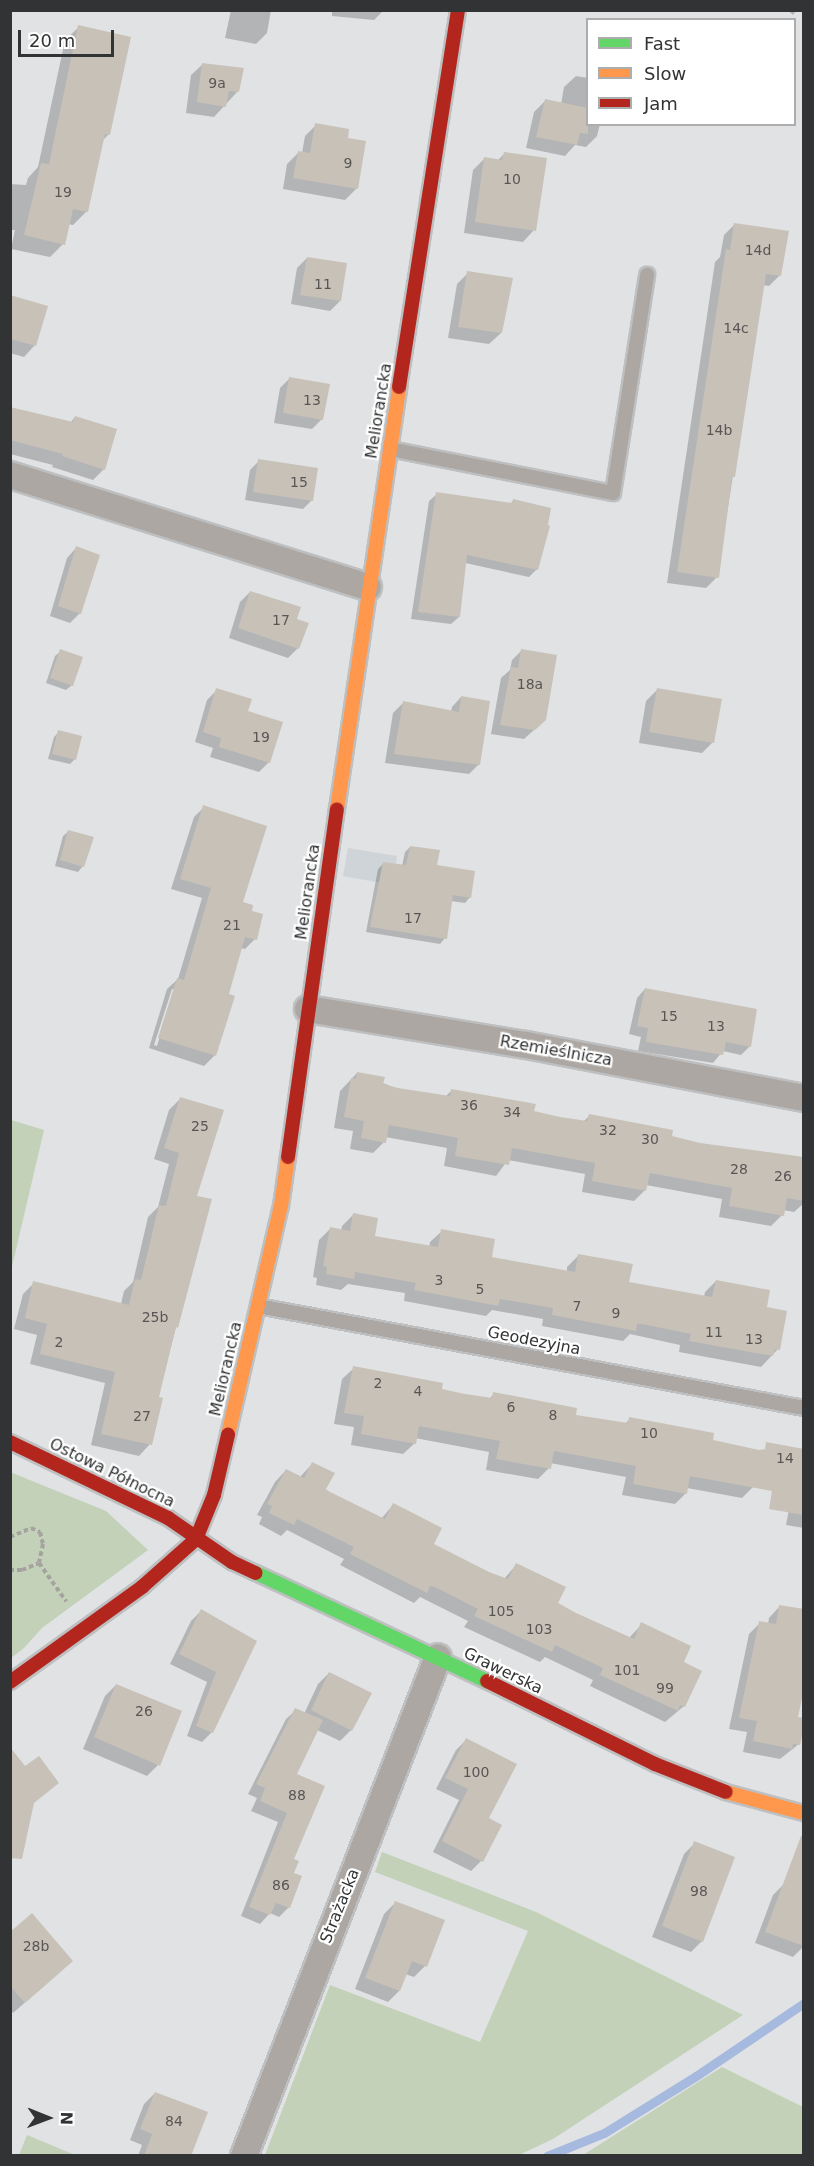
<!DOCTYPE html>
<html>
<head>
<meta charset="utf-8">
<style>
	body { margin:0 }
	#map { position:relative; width:814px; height:2166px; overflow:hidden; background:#e0e2e4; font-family:"DejaVu Sans",sans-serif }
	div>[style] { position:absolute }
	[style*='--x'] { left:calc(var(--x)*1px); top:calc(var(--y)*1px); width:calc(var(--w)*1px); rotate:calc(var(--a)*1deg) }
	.built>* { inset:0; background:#ced4d8 }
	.green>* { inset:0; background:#c3d1b8 }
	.shadow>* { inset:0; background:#0003 }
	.stream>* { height:9px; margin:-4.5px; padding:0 4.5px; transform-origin:4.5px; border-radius:4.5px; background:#a6b9de }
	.building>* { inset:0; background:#c8c1b8 }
	.path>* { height:4px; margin-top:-2px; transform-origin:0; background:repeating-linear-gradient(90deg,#a5a29f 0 4.5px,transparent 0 7.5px) }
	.roads { filter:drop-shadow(2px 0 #bebfc0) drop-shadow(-2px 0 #bebfc0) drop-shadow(0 2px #bebfc0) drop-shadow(0 -2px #bebfc0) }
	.lane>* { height:14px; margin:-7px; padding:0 7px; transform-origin:7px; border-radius:7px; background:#aca7a2 }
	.street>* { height:26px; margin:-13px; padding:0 13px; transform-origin:13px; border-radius:13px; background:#aca7a2 }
	.fast>* { height:14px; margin:-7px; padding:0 7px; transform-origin:7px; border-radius:7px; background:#63d668 }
	.slow>* { height:14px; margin:-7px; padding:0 7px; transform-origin:7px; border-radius:7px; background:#ff974d }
	.jam>* { height:14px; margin:-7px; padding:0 7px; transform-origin:7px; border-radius:7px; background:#b3261e }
	span { translate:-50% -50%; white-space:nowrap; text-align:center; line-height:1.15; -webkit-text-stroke:4.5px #fff; paint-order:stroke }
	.number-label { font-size:14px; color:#585655 }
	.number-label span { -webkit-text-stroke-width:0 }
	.street-label { font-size:16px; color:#323334 }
	.frame { position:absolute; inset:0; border:12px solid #323334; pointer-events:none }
	.legend { position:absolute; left:586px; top:18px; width:210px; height:108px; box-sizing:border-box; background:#fff; border:2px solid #adadae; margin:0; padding:8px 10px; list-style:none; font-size:18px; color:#323334 }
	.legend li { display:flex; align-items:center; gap:12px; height:30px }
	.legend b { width:30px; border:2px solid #adadae }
	.north { position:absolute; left:18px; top:2088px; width:60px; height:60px; -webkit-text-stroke:4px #fff; paint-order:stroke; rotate:91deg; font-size:16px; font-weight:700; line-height:24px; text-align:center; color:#323334 }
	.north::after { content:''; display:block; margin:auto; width:21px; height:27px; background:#323334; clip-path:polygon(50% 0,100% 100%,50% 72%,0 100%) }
	.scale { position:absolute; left:18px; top:30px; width:96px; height:27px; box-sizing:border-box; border:3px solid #323334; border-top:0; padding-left:8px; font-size:18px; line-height:21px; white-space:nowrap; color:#323334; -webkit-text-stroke:4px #fff; paint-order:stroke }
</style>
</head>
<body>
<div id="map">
	<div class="built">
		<div style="clip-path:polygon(348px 848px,397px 856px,393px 885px,343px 876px)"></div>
	</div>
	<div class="green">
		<div style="clip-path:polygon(11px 1120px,44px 1130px,11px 1271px,10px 1120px)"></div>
		<div style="clip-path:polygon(10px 1472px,106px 1511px,148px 1550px,42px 1628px,24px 1648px,11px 1658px)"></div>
		<div style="clip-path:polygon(382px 1852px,536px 1912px,743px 2015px,553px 2139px,519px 2155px,265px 2155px,330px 1985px,480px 2042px,528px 1931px,375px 1872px)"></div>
		<div style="clip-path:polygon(722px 2067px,803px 2107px,803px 2155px,583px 2155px)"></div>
		<div style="clip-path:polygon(27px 2135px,75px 2155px,19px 2155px)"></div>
	</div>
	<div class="shadow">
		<div style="clip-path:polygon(231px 10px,271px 10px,267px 33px,256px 44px,225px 38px)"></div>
		<div style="clip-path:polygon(332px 10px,384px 10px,374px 20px,332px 16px)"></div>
		<div style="clip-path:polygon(787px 10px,797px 10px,793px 15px)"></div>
		<div style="clip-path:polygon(79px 27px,108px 135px,102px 141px,87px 211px,73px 225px,68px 224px,63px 244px,50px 257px,11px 249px,15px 230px,10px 230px,10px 184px,26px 185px,28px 178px,38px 167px,65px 40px)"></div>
		<div style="clip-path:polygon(203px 64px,238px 91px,214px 117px,186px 113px,191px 75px)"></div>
		<div style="clip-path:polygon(576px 76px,588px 78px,588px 124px,600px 124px,597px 136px,586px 147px,575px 145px,565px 156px,526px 148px,534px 112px,545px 101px,561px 104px,564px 87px)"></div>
		<div style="clip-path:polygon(316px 125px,346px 140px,357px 188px,345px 200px,283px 189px,287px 164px,298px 153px,302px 153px,305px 136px)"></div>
		<div style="clip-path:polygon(505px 153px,534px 230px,523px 242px,464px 233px,473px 170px,484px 159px,497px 161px)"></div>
		<div style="clip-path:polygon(735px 224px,780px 275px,769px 286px,763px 285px,717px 577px,706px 588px,667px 583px,715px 262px,720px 257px,724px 235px)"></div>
		<div style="clip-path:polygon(307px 258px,340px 301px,330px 311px,291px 304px,297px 268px)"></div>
		<div style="clip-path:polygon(468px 273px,501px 333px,489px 344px,448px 338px,457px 284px)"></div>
		<div style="clip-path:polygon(10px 297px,35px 345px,24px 357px,10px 353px)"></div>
		<div style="clip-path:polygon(290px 378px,322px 419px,312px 429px,274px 423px,280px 388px)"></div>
		<div style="clip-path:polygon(10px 408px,70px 423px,75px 417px,104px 469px,93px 480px,52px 467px,53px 465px,10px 454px)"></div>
		<div style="clip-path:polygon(259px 461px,312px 500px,303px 509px,245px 500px,250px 470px)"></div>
		<div style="clip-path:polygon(437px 494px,510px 504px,514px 500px,537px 569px,529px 577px,465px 563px,459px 617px,451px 624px,411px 619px,429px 501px)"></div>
		<div style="clip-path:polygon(76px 548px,80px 613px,70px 623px,50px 616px,67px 558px)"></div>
		<div style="clip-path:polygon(250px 592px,298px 648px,288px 658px,229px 638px,240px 602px)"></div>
		<div style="clip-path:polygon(61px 651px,72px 685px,66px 690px,46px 683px,55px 656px)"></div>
		<div style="clip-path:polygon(521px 651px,534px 730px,524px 739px,491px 734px,501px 678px,510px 670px,512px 660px)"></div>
		<div style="clip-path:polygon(217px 690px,246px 712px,269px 762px,259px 772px,210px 757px,213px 748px,195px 742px,207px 700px)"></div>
		<div style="clip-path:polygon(657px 690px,713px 742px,702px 753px,639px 743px,646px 701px)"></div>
		<div style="clip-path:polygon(461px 697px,479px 764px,469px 774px,385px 763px,393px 713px,403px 703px,451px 712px,452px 707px)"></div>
		<div style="clip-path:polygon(59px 732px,75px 759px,70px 764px,48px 759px,54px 737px)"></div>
		<div style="clip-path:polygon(evenodd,204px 807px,241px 903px,250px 912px,255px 939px,245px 949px,240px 948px,227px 995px,233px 997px,214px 1056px,204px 1066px,149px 1048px,167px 989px,178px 979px,202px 898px,171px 889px,194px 817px,204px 807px,172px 989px,175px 989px,157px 1046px,154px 1045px,172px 989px)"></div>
		<div style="clip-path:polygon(69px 831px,83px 866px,78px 872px,55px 866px,63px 836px)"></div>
		<div style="clip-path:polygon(410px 847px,470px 897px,465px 903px,451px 901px,445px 938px,440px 944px,366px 932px,378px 869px,384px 863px,402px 866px,405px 852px)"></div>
		<div style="clip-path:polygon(645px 989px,750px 1046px,741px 1055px,723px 1051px,713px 1063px,638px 1051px,641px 1037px,629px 1034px,637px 998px)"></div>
		<div style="clip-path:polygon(357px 1073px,398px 1089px,445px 1097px,451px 1091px,532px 1113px,583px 1122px,589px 1116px,700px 1144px,804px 1159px,804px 1203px,794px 1212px,783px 1210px,782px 1215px,771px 1226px,719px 1217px,722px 1199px,646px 1185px,645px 1190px,634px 1201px,582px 1192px,585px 1174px,508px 1160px,496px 1176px,444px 1166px,447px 1148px,385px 1137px,384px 1142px,373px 1153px,350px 1149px,353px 1131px,334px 1128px,340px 1091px)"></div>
		<div style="clip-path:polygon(180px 1099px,195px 1197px,210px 1200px,157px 1398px,150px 1444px,139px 1456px,91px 1445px,105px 1383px,30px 1364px,37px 1335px,14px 1329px,23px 1294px,34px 1283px,121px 1304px,124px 1291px,133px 1282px,148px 1217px,158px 1207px,169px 1164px,154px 1159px,169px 1110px)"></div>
		<div style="clip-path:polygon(353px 1215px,373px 1237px,429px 1247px,430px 1242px,442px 1231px,490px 1258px,567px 1272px,567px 1267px,578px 1256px,627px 1283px,704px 1297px,705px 1292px,716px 1281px,765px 1309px,778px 1349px,761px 1367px,679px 1352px,680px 1345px,630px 1334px,623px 1341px,542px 1326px,543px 1319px,492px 1310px,486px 1316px,404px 1301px,405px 1293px,348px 1284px,341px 1290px,316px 1285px,317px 1278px,313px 1277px,319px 1240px,330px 1229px,341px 1231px,342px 1226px)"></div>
		<div style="clip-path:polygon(354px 1368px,440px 1390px,489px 1399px,494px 1394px,574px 1416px,625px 1424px,630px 1419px,711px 1441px,753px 1487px,742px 1498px,687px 1488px,686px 1493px,675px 1504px,622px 1495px,626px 1477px,550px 1463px,549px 1468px,538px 1479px,486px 1470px,489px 1452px,415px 1438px,415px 1443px,403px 1454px,351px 1445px,354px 1427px,334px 1424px,342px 1379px)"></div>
		<div style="clip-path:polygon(804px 1457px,804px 1528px,786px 1525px,798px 1463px)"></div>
		<div style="clip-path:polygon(312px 1464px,324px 1489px,381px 1519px,393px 1505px,432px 1545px,489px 1573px,504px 1579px,516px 1565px,556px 1604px,629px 1638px,642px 1624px,682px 1663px,684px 1706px,665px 1722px,590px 1686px,593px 1680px,545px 1657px,540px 1662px,464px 1627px,468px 1621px,420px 1597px,414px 1603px,340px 1565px,344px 1559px,287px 1530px,281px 1536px,259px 1524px,262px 1517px,257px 1515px,275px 1482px,286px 1470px,300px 1477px)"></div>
		<div style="clip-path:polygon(780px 1606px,799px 1744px,780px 1759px,743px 1752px,747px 1732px,729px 1729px,749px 1634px,760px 1623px,768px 1624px,769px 1618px)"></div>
		<div style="clip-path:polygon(201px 1611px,255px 1641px,212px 1732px,202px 1742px,187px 1736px,207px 1682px,170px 1664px,191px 1621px)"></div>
		<div style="clip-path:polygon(329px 1673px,351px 1730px,340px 1741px,317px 1730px,295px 1774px,289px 1907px,279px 1917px,270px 1913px,260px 1924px,241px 1916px,278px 1822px,251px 1811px,257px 1798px,248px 1794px,286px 1719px,296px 1710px,304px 1714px,318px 1684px)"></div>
		<div style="clip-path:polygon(116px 1685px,158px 1765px,147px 1776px,83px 1749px,105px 1696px)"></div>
		<div style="clip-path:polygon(466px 1740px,481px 1861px,471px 1871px,433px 1852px,459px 1800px,436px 1789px,456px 1750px)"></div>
		<div style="clip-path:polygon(695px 1843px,702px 1941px,691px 1952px,652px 1937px,684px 1854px)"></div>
		<div style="clip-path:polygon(784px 1884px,804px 1891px,804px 1946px,793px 1957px,755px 1943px,773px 1895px)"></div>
		<div style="clip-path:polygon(395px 1903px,425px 1966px,414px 1977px,405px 1974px,399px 1991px,388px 2002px,355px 1989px,384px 1914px)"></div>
		<div style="clip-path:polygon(10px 1934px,60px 1972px,13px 2013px,10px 2009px)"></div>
		<div style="clip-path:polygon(155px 2093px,186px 2156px,138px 2156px,142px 2145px,130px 2140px,144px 2104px)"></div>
	</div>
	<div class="stream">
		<div style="--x:547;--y:2156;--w:61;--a:-22"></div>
		<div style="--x:604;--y:2133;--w:108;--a:-31.8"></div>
		<div style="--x:696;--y:2076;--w:130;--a:-34.1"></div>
	</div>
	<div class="building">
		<div style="clip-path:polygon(78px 25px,131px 37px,110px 135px,105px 134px,88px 212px,73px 209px,65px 245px,24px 235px,41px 163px,49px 164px)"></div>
		<div style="clip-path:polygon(202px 63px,244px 68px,239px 92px,229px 91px,226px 107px,197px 102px)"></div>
		<div style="clip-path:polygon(545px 99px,588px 108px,588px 134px,580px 133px,577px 145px,536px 137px)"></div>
		<div style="clip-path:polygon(315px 123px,349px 129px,348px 138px,366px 141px,358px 189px,293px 178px,298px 151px,310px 153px)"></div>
		<div style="clip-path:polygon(504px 152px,547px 158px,536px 231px,475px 222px,484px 157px,502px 160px)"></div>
		<div style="clip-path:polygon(734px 223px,789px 231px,781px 276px,766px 274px,735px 477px,732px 477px,719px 578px,677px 572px,726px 249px,730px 250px)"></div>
		<div style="clip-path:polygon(307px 257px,347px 263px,341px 301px,300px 295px)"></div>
		<div style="clip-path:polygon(467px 271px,513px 278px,502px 333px,458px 327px)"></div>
		<div style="clip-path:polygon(10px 295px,48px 306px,36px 346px,10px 339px)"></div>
		<div style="clip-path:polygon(289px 377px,330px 384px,323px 420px,283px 413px)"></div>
		<div style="clip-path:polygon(10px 407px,73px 422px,75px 416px,117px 429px,105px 470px,62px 456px,63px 454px,10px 440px)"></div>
		<div style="clip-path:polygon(258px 459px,318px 468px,313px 501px,253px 492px)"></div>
		<div style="clip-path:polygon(436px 492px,512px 503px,513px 499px,551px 508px,548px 525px,550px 526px,538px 570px,467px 555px,460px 617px,418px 612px)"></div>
		<div style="clip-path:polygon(76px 546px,100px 555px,81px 614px,58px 606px)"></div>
		<div style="clip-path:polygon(250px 591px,301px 607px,297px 619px,309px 623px,299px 649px,238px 628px)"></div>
		<div style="clip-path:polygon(60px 649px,83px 657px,73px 686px,50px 678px)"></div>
		<div style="clip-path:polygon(521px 649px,557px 655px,546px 720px,535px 730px,500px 725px,511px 667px,518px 668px)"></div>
		<div style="clip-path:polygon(216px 688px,252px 699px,248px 711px,283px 722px,270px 763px,219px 747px,221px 738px,203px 732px)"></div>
		<div style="clip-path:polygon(657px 688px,722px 699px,714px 743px,649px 732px)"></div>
		<div style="clip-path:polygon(461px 696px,490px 701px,480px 765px,394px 754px,403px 701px,459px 712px)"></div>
		<div style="clip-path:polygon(58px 730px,82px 736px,76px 760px,52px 754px)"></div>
		<div style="clip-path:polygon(203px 805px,267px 826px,243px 902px,253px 905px,252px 911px,263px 914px,257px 940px,245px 937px,229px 994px,235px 996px,216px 1056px,158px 1038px,177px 978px,184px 980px,211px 888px,180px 879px)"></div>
		<div style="clip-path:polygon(68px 830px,94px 837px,84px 867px,60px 860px)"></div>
		<div style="clip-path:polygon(410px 846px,440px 850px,437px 865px,475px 871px,471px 898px,453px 895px,447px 939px,370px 927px,383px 862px,406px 865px)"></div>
		<div style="clip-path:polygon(645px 988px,757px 1009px,751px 1047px,726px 1042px,723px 1055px,646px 1042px,648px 1028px,637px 1026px)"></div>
		<div style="clip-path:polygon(357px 1072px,385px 1077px,383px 1084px,398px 1088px,450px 1096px,451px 1089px,536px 1104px,534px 1111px,560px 1117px,587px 1121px,589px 1114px,673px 1130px,672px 1136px,700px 1143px,804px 1157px,804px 1201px,787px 1198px,784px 1216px,729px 1206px,732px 1188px,650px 1173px,646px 1191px,592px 1181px,595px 1163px,512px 1148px,509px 1165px,455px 1156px,458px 1138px,437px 1134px,389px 1125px,386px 1143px,361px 1138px,364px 1121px,344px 1117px,351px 1078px,356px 1079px)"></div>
		<div style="clip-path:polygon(180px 1097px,224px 1110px,197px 1196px,212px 1199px,178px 1328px,176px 1327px,159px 1397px,163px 1398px,152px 1445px,101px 1434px,115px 1372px,40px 1354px,47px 1324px,25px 1318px,33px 1281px,129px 1305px,135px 1279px,141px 1280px,159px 1205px,166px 1206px,179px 1153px,164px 1148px)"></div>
		<div style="clip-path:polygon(353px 1213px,378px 1218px,375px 1236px,438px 1247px,441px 1229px,495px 1239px,492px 1257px,575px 1272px,578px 1254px,612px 1260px,633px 1264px,629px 1282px,712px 1297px,716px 1280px,770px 1290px,767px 1307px,787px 1311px,780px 1350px,775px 1349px,773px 1356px,689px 1341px,691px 1334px,642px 1324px,637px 1324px,636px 1331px,552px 1315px,553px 1308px,500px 1299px,498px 1306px,414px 1290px,416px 1283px,355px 1272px,354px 1279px,326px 1274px,327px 1267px,323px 1266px,330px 1227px,350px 1231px)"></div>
		<div style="clip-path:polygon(353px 1366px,443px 1383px,442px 1389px,465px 1394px,492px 1398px,493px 1392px,577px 1408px,576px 1415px,628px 1423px,629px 1417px,714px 1433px,713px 1440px,759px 1450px,765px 1449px,766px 1442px,804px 1449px,804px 1515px,769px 1509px,772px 1491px,690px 1476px,687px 1494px,633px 1484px,636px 1466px,554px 1451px,551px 1469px,496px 1459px,500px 1441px,419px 1426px,416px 1444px,361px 1434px,364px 1416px,344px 1413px)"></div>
		<div style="clip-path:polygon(312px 1462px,335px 1473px,326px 1489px,328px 1491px,385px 1519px,393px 1503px,407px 1510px,442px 1528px,434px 1544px,489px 1572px,508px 1579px,516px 1563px,566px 1587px,558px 1603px,576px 1613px,634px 1639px,641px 1622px,691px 1646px,684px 1662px,702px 1671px,685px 1707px,680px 1705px,678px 1711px,600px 1675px,603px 1668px,555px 1645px,552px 1652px,474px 1616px,478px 1609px,435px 1587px,430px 1586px,427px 1593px,350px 1554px,354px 1547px,297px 1519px,294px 1525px,269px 1513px,272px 1506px,267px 1504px,286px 1469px,304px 1478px)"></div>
		<div style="clip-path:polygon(779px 1605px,804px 1609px,804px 1689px,798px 1717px,804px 1718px,804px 1728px,800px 1745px,793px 1744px,792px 1749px,753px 1741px,757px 1721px,739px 1718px,759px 1621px,776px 1624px)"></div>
		<div style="clip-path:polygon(201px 1609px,257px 1641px,213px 1733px,196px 1726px,216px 1672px,179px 1654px)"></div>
		<div style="clip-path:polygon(329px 1672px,372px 1693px,352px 1731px,311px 1710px)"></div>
		<div style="clip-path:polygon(116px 1684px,182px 1711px,160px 1766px,94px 1737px)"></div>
		<div style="clip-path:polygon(295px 1708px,323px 1720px,297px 1774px,325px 1786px,294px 1859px,299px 1861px,294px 1873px,302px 1876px,290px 1908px,276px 1903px,270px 1915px,249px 1907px,287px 1813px,260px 1801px,265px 1788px,256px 1784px)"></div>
		<div style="clip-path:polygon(466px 1738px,517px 1764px,489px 1818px,502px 1825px,483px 1862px,442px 1841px,468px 1789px,445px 1778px)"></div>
		<div style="clip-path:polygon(10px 1747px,25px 1766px,39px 1756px,59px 1783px,34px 1803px,22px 1859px,10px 1858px)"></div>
		<div style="clip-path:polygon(801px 1836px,804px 1836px,804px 1946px,765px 1932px)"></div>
		<div style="clip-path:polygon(694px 1841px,735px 1857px,703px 1942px,662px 1926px)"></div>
		<div style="clip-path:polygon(395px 1901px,445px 1920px,427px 1967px,412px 1961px,400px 1991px,365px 1978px)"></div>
		<div style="clip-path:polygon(32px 1913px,73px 1961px,25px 2003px,10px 1986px,10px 1932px)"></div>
		<div style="clip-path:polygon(155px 2092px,208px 2112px,191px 2156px,144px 2156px,152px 2134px,140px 2129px)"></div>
	</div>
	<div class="path">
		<div style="--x:10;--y:1537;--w:23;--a:-23"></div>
		<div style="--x:31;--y:1528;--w:10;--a:24"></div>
		<div style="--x:40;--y:1532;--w:12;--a:76"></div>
		<div style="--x:43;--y:1544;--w:19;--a:102"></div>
		<div style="--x:39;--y:1563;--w:47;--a:54.6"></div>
		<div style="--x:10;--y:1570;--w:12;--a:0"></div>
		<div style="--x:22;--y:1570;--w:18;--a:-22"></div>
	</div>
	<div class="roads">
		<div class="lane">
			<div style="--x:390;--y:449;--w:227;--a:11.2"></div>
			<div style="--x:613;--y:493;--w:221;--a:-81.1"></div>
			<div style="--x:258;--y:1306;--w:555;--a:10.58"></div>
		</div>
		<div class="street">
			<div style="--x:10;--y:475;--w:375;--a:17.4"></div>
			<div style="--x:308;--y:1009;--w:221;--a:9.4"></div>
			<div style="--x:526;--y:1045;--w:283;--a:10.8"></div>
			<div style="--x:244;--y:2156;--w:535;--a:-68.76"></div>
		</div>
		<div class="fast">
			<div style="--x:256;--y:1573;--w:255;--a:25.1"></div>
		</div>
		<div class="slow">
			<div style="--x:337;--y:809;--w:427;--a:-81.6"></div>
			<div style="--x:228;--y:1435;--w:235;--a:-77"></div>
			<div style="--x:281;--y:1206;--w:49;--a:-81.9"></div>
			<div style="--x:726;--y:1792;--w:81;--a:15.1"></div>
		</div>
		<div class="jam">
			<div style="--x:399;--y:387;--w:382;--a:-81.1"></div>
			<div style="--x:288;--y:1157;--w:351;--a:-82"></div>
			<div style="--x:10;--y:1442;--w:175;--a:25.7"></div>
			<div style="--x:168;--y:1518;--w:78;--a:34.5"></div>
			<div style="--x:232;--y:1562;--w:26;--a:25"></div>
			<div style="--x:487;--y:1681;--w:187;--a:26.3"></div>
			<div style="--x:655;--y:1764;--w:76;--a:21.5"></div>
			<div style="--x:10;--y:1682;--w:163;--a:-35.7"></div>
			<div style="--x:142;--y:1587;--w:72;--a:-41.6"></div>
			<div style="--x:196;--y:1539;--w:48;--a:-67.8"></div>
			<div style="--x:214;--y:1495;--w:62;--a:-76.9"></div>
		</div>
	</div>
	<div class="number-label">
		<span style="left:217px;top:83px">9a</span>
		<span style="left:348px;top:163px">9</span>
		<span style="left:512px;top:179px">10</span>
		<span style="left:63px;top:192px">19</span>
		<span style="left:758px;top:250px">14d</span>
		<span style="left:323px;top:284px">11</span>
		<span style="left:736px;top:328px">14c</span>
		<span style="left:312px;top:400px">13</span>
		<span style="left:719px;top:430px">14b</span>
		<span style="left:299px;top:482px">15</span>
		<span style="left:281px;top:620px">17</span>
		<span style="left:530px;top:684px">18a</span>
		<span style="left:261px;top:737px">19</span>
		<span style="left:413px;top:918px">17</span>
		<span style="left:232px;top:925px">21</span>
		<span style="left:669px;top:1016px">15</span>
		<span style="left:716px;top:1026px">13</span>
		<span style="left:469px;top:1105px">36</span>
		<span style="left:512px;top:1112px">34</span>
		<span style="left:200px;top:1126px">25</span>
		<span style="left:608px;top:1130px">32</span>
		<span style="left:650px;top:1139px">30</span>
		<span style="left:739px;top:1169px">28</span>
		<span style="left:783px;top:1176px">26</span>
		<span style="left:439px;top:1280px">3</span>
		<span style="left:480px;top:1289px">5</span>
		<span style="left:577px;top:1306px">7</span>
		<span style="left:616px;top:1313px">9</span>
		<span style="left:155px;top:1317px">25b</span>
		<span style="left:714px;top:1332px">11</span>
		<span style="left:754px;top:1339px">13</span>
		<span style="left:59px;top:1342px">2</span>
		<span style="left:378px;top:1383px">2</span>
		<span style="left:418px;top:1391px">4</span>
		<span style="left:511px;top:1407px">6</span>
		<span style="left:553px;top:1415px">8</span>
		<span style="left:142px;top:1416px">27</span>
		<span style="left:649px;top:1433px">10</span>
		<span style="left:785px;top:1458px">14</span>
		<span style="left:501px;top:1611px">105</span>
		<span style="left:539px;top:1629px">103</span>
		<span style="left:627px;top:1670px">101</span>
		<span style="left:665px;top:1688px">99</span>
		<span style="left:144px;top:1711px">26</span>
		<span style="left:476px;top:1772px">100</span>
		<span style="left:297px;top:1795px">88</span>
		<span style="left:281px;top:1885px">86</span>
		<span style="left:699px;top:1891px">98</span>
		<span style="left:36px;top:1946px">28b</span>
		<span style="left:174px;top:2121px">84</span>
	</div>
	<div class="street-label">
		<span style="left:379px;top:411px;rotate:-81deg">Meliorancka</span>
		<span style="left:308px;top:892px;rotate:-82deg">Meliorancka</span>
		<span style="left:556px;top:1051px;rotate:10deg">Rzemieślnicza</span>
		<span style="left:534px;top:1341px;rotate:11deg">Geodezyjna</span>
		<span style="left:226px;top:1369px;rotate:-77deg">Meliorancka</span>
		<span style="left:112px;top:1473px;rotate:26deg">Ostowa Północna</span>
		<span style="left:503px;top:1671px;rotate:26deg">Grawerska</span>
		<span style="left:340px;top:1906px;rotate:-68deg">Strażacka</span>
	</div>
	<div class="frame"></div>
	<ul class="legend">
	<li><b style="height:8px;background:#63d668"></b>Fast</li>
	<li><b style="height:8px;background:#ff974d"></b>Slow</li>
	<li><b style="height:8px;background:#b3261e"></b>Jam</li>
	</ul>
	<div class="north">N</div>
	<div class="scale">20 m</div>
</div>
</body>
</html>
